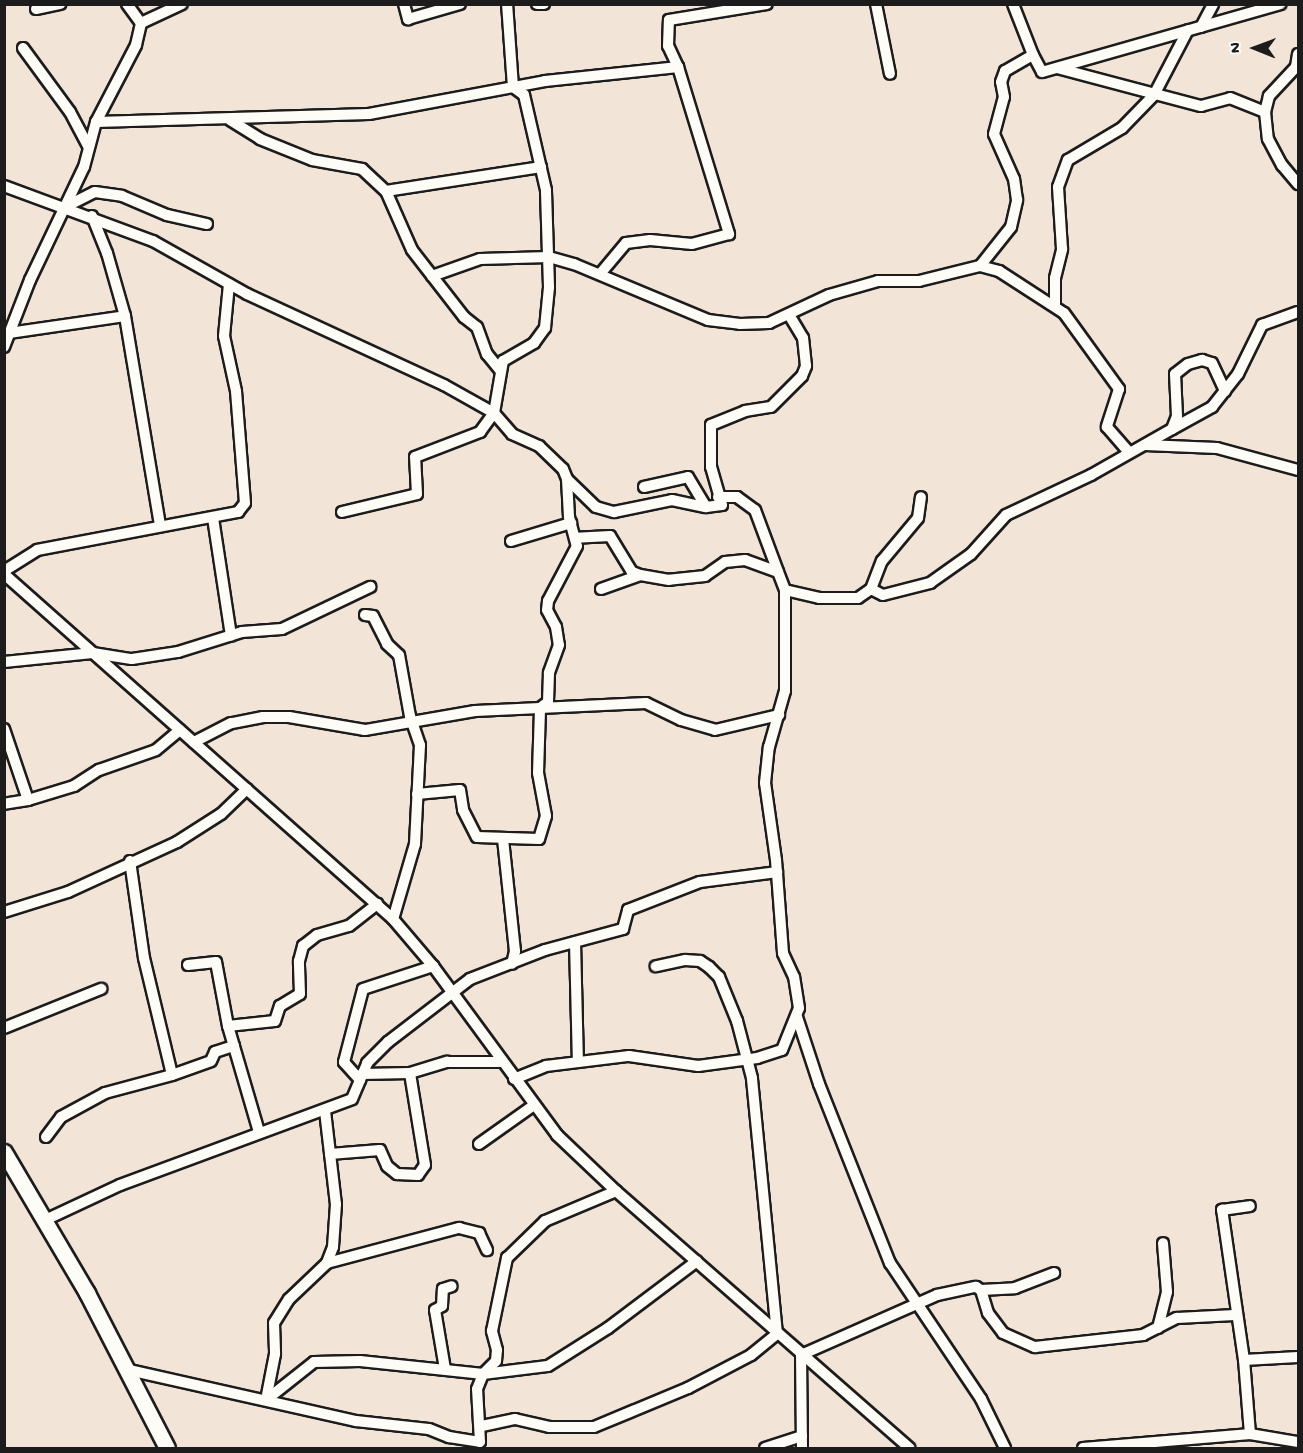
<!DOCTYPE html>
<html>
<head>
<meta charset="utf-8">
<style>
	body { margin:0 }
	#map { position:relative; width:1303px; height:1453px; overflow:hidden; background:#f2e4d7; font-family:"Gochi Hand",sans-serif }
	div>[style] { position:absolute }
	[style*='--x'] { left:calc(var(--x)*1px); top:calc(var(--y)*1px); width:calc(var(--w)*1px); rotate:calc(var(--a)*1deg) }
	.roads { filter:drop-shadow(2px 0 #1c1c1c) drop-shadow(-2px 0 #1c1c1c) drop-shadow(0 2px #1c1c1c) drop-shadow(0 -2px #1c1c1c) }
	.street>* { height:10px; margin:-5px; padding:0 5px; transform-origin:5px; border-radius:5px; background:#fdfcf7 }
	.secondary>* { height:15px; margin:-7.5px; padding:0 7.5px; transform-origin:7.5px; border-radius:7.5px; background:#fdfcf7 }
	span { translate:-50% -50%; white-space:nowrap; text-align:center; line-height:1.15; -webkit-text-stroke:4.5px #fdfcf7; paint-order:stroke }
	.frame { position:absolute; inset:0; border:6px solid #1c1c1c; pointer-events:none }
	.north { position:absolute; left:1225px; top:18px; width:60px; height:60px; -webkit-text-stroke:4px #fdfcf7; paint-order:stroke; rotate:271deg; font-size:16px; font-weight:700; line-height:24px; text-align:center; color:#1c1c1c }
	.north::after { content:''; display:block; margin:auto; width:21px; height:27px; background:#1c1c1c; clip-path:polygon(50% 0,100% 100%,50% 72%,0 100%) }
</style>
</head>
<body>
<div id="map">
	<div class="roads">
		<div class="street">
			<div style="--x:127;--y:4;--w:24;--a:54"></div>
			<div style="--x:404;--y:4;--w:16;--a:75"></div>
			<div style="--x:408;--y:19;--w:54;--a:-16.1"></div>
			<div style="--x:537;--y:4;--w:7;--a:0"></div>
			<div style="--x:876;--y:4;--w:71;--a:78.7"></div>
			<div style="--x:1013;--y:4;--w:55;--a:68.6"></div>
			<div style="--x:36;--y:9;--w:25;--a:-12"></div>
			<div style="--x:1201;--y:27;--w:26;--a:-62"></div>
			<div style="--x:23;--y:48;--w:79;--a:53.7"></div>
			<div style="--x:70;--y:112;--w:40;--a:62"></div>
			<div style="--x:1298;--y:54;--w:13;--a:99"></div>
			<div style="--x:1296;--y:67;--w:40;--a:133"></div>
			<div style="--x:1269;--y:96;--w:16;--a:104"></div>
			<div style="--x:1265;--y:112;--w:27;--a:84"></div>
			<div style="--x:1268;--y:139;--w:30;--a:62"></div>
			<div style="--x:1282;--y:165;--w:25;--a:50"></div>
			<div style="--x:678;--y:67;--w:23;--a:-115"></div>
			<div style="--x:668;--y:46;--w:26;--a:-88"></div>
			<div style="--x:669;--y:20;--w:99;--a:-9.3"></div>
			<div style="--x:1057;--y:68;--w:149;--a:14.8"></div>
			<div style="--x:1201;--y:106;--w:30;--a:-15"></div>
			<div style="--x:1230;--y:98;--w:38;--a:22"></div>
			<div style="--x:230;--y:120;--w:36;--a:32"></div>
			<div style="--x:260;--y:139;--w:56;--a:22"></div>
			<div style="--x:312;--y:160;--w:51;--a:10.2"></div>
			<div style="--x:362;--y:169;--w:33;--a:43"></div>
			<div style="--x:386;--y:191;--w:64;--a:66.2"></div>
			<div style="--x:412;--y:250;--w:85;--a:52.2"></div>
			<div style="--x:464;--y:317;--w:16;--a:38"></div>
			<div style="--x:477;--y:327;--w:29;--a:70"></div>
			<div style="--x:487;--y:354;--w:21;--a:51"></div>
			<div style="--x:96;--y:122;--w:273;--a:-1.7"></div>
			<div style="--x:369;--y:114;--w:179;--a:-10.6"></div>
			<div style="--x:545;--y:81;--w:134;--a:-6"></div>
			<div style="--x:678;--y:67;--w:175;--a:73"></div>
			<div style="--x:729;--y:234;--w:38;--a:165"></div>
			<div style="--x:692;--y:244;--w:42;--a:-174.6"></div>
			<div style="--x:650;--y:240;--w:24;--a:173"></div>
			<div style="--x:626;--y:243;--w:40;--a:130"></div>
			<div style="--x:4;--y:186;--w:159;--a:20.3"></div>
			<div style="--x:153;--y:241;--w:108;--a:29.4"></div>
			<div style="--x:247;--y:294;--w:217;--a:24.8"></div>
			<div style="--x:444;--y:385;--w:57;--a:29.2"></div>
			<div style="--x:494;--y:413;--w:28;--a:49"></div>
			<div style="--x:512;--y:434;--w:30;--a:24"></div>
			<div style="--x:539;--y:446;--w:33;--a:44"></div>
			<div style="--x:563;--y:469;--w:11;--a:68"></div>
			<div style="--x:567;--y:479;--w:38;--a:87"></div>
			<div style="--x:569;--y:517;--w:30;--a:75"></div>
			<div style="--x:577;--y:546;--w:62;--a:117.8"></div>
			<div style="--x:548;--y:601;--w:9;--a:96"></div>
			<div style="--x:547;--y:610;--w:19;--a:62"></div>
			<div style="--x:556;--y:627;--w:18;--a:81"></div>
			<div style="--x:559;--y:645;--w:30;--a:110"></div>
			<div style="--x:549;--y:673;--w:29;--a:92"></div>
			<div style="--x:548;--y:702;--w:10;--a:143"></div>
			<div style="--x:540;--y:708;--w:65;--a:177.4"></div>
			<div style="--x:475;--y:711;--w:112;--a:170.2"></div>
			<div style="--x:365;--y:730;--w:77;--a:-170.3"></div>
			<div style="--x:289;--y:717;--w:26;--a:180"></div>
			<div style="--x:263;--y:717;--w:33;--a:169"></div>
			<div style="--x:231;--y:723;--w:42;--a:152.8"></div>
			<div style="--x:386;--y:191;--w:157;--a:-8.8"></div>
			<div style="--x:67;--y:206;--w:31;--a:-27"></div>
			<div style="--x:95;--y:192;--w:27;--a:8"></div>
			<div style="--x:122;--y:196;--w:49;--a:22.9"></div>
			<div style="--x:167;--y:215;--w:41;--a:12.7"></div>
			<div style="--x:92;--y:216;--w:40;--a:68"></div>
			<div style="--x:107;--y:253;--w:66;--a:74.1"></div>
			<div style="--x:125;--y:316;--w:213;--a:80.5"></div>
			<div style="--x:980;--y:266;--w:20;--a:15"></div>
			<div style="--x:999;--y:271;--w:77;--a:32.9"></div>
			<div style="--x:1064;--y:313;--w:94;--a:54.1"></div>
			<div style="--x:1119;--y:389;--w:40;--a:108"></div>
			<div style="--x:1107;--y:427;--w:32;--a:49"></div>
			<div style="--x:432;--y:276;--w:51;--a:-19.5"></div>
			<div style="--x:480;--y:259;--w:69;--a:-1.7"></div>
			<div style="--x:549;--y:257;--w:26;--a:16"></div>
			<div style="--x:574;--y:264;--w:145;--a:22.7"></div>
			<div style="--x:708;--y:320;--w:32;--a:7"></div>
			<div style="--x:740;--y:324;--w:29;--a:-2"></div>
			<div style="--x:769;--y:323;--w:66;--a:-25"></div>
			<div style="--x:829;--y:295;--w:51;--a:-15.9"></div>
			<div style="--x:878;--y:281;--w:41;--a:0"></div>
			<div style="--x:919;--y:281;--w:63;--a:-13.8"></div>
			<div style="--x:980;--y:266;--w:50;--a:-51.5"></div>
			<div style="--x:1011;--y:227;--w:28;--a:-77"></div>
			<div style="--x:1017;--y:200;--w:21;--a:-98"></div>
			<div style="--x:1014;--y:179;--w:49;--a:-114"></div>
			<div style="--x:994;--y:134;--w:38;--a:-75"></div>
			<div style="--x:1004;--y:97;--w:15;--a:-101"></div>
			<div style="--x:1001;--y:82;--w:12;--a:-70"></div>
			<div style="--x:1005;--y:71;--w:32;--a:-30"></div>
			<div style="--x:1033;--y:55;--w:19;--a:62"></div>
			<div style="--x:1042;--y:72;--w:248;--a:-15.9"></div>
			<div style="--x:1055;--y:306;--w:28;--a:-90"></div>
			<div style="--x:1055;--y:278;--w:30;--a:-76"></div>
			<div style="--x:1062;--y:249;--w:62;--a:-93.7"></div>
			<div style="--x:1058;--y:187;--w:29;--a:-70"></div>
			<div style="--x:1068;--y:160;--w:63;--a:-30.7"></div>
			<div style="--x:1122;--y:128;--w:46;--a:-45.9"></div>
			<div style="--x:1154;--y:95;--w:73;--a:-62.4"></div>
			<div style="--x:9;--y:333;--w:117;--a:-8.3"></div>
			<div style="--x:4;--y:347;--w:72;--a:-68.8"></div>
			<div style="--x:30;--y:280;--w:125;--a:-64.5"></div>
			<div style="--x:84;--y:167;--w:47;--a:-75.1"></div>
			<div style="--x:96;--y:122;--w:87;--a:-62.5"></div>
			<div style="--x:136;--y:45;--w:23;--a:-77"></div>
			<div style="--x:141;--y:23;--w:45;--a:-24.9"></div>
			<div style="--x:1172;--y:429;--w:46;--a:-28.8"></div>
			<div style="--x:1212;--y:407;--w:42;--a:-51.8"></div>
			<div style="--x:1238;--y:374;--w:55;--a:-63.9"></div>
			<div style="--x:1262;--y:325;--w:38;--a:-20"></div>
			<div style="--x:1145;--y:445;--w:72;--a:2.4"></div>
			<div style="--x:1217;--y:448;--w:84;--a:15.2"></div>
			<div style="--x:567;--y:479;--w:40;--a:44"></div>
			<div style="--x:596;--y:507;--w:19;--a:16"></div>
			<div style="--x:614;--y:512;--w:59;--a:-11.7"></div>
			<div style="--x:672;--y:500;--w:35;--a:12"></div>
			<div style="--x:706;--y:507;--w:16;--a:-7"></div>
			<div style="--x:722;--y:505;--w:40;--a:-106"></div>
			<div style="--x:711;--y:467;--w:42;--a:-90"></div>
			<div style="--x:711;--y:425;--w:37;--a:-22"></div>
			<div style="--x:745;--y:411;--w:26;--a:-9"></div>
			<div style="--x:771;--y:407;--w:44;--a:-45"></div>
			<div style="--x:802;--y:376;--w:11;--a:-68"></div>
			<div style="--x:806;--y:366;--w:28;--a:-96"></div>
			<div style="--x:803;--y:338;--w:27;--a:-121"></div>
			<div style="--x:644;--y:487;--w:45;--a:-12.8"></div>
			<div style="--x:688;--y:477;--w:35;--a:59"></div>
			<div style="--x:718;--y:497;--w:19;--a:0"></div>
			<div style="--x:737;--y:497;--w:22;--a:36"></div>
			<div style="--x:755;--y:510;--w:66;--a:69.6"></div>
			<div style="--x:342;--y:512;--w:77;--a:-13.5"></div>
			<div style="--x:417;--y:494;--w:37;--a:-93"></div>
			<div style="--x:415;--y:457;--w:70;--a:-21"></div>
			<div style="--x:480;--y:432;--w:24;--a:-54"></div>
			<div style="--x:494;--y:413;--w:53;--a:-80.2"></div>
			<div style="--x:503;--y:361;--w:36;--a:-30"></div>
			<div style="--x:534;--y:343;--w:19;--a:-54"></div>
			<div style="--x:545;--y:328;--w:41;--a:-84.4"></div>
			<div style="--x:549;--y:287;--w:97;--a:-91.8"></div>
			<div style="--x:546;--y:190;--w:98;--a:-103"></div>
			<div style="--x:524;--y:95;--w:14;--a:-144"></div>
			<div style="--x:513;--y:87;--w:83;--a:-94.1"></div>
			<div style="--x:213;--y:518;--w:119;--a:81.3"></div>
			<div style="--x:511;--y:541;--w:63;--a:-16.7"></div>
			<div style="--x:4;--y:571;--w:39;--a:-32"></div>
			<div style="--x:37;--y:550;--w:205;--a:-10.7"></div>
			<div style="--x:238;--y:512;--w:11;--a:-52"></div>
			<div style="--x:245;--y:503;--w:112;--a:-94.6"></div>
			<div style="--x:236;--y:391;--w:56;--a:-102.3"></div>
			<div style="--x:224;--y:336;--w:52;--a:-84.5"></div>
			<div style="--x:4;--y:574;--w:520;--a:41.57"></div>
			<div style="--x:393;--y:919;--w:62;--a:49.6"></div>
			<div style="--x:433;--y:966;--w:210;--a:53.7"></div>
			<div style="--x:557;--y:1135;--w:81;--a:43.5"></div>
			<div style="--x:616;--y:1191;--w:390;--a:41.2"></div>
			<div style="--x:601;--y:589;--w:41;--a:-19.7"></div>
			<div style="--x:871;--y:589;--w:13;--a:27"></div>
			<div style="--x:883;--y:595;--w:49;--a:-14.3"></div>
			<div style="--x:930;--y:583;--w:50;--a:-35.3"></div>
			<div style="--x:971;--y:554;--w:52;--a:-48.1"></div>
			<div style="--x:1006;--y:515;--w:94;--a:-25.2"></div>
			<div style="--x:1091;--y:475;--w:93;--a:-29.6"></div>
			<div style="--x:1172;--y:429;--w:14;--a:-69"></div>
			<div style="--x:1177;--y:416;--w:42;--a:-92.7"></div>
			<div style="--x:1175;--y:374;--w:16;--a:-38"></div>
			<div style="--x:1188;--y:364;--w:15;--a:-16"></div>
			<div style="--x:1202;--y:360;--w:10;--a:17"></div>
			<div style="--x:1212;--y:363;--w:31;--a:65"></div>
			<div style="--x:785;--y:590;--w:35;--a:13"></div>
			<div style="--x:819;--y:598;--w:39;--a:0"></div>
			<div style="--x:858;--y:598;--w:16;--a:-35"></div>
			<div style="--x:871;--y:589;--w:30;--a:-69"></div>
			<div style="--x:882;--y:561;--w:56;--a:-50.1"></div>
			<div style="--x:918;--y:518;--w:21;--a:-82"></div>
			<div style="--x:365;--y:615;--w:8;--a:7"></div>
			<div style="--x:373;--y:616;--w:31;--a:63"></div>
			<div style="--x:387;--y:644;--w:16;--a:43"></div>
			<div style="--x:399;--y:655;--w:62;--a:79.8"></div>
			<div style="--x:410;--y:716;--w:31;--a:71"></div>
			<div style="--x:420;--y:745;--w:99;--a:92.9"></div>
			<div style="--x:415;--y:844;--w:78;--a:106.3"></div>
			<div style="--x:4;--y:662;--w:89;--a:-5.8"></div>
			<div style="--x:93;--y:653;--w:39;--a:9"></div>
			<div style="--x:132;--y:659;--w:47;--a:-8.7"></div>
			<div style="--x:178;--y:652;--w:67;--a:-17.4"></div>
			<div style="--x:242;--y:632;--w:40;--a:-4.3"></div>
			<div style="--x:282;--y:629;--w:98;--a:-25.5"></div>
			<div style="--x:4;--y:729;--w:75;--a:71.3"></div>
			<div style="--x:28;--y:800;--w:24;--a:171"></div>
			<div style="--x:417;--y:794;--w:43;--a:-5.3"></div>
			<div style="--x:460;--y:790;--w:20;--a:81"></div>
			<div style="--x:463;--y:810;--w:30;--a:63"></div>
			<div style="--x:477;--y:837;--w:62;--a:1.8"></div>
			<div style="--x:539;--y:839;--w:24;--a:-73"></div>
			<div style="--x:546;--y:816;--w:44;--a:-100.5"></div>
			<div style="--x:538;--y:773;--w:65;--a:-88.2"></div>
			<div style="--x:540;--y:708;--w:106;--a:-2.7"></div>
			<div style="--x:646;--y:703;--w:39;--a:26"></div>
			<div style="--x:681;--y:720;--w:35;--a:16"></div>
			<div style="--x:715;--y:730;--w:66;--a:-13.2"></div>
			<div style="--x:28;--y:800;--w:48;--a:-16.9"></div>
			<div style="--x:74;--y:786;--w:30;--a:-33"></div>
			<div style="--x:99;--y:770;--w:60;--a:-19.3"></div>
			<div style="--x:156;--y:750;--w:31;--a:-40"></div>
			<div style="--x:503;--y:839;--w:113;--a:83.9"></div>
			<div style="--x:515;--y:951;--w:13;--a:103"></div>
			<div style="--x:130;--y:861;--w:98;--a:81.8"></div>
			<div style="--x:144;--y:958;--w:120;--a:76.5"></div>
			<div style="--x:172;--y:1075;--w:41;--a:-19.7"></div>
			<div style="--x:211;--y:1061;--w:10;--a:-66"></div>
			<div style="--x:215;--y:1052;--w:20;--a:-18"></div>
			<div style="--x:4;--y:912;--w:67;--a:-17.4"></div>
			<div style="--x:68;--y:892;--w:120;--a:-24.6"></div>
			<div style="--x:177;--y:842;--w:52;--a:-32.5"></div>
			<div style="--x:221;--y:814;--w:36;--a:-44"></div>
			<div style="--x:575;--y:942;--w:120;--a:88.6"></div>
			<div style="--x:188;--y:965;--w:28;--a:-6"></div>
			<div style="--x:216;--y:962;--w:65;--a:79.4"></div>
			<div style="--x:797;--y:1017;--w:71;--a:71.8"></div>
			<div style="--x:819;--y:1084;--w:193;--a:68.4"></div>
			<div style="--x:890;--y:1263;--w:164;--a:56.2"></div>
			<div style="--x:981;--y:1399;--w:55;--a:63.9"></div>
			<div style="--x:4;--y:1028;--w:105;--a:-21.9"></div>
			<div style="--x:362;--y:1074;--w:48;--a:-1.2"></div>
			<div style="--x:410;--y:1073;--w:39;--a:-17"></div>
			<div style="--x:447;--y:1062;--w:54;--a:0"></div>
			<div style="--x:514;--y:1079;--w:35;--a:-22"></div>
			<div style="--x:546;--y:1066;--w:84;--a:-6.9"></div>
			<div style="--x:629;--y:1056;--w:70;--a:8.2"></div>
			<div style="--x:698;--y:1066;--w:60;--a:-7.7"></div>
			<div style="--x:757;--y:1058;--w:26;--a:-18"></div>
			<div style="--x:782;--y:1050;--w:45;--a:-68"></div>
			<div style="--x:799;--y:1008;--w:31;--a:-99"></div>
			<div style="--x:794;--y:977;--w:26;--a:-115"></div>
			<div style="--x:783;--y:953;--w:93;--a:-94.3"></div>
			<div style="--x:776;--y:860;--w:78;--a:-98.1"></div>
			<div style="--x:765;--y:783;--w:36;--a:-84"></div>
			<div style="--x:769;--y:747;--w:58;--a:-74.1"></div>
			<div style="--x:785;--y:691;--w:101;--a:-90"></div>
			<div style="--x:785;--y:590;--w:19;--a:-111"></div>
			<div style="--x:778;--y:572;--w:35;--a:-160"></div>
			<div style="--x:745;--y:560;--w:20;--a:174"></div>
			<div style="--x:725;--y:562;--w:24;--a:145"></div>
			<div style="--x:705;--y:576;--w:36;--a:174"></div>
			<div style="--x:669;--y:580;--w:29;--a:-170"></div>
			<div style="--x:640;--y:575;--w:9;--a:-159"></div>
			<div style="--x:632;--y:572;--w:42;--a:-121.4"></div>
			<div style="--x:610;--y:536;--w:33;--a:177"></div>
			<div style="--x:360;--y:1080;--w:24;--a:-132"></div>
			<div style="--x:344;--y:1062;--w:75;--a:-75.4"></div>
			<div style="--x:363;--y:989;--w:74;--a:-18.2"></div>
			<div style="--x:325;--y:1111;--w:94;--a:83.3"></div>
			<div style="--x:336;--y:1204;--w:43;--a:94"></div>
			<div style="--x:333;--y:1247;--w:17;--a:111"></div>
			<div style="--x:327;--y:1263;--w:52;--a:136.5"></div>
			<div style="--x:289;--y:1299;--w:28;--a:122"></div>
			<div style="--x:274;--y:1323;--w:31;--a:88"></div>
			<div style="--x:275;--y:1354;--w:47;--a:101.1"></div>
			<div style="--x:266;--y:1400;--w:61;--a:-38.4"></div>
			<div style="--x:314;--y:1362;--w:46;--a:-1.2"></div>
			<div style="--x:360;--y:1361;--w:124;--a:6"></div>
			<div style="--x:483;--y:1374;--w:65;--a:-7"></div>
			<div style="--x:548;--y:1366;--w:71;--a:-32.3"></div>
			<div style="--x:608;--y:1328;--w:111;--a:-37"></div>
			<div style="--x:259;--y:1132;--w:110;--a:-106.3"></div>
			<div style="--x:228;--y:1026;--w:47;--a:-6.1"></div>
			<div style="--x:275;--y:1021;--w:16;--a:-72"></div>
			<div style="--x:280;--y:1006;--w:23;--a:-31"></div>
			<div style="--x:300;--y:994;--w:33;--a:-92"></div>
			<div style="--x:299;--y:961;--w:16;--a:-75"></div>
			<div style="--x:303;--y:946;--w:18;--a:-38"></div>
			<div style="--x:317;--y:935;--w:33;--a:-16"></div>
			<div style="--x:349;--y:926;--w:36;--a:-38"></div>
			<div style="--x:46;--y:1137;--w:25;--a:-53"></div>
			<div style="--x:61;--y:1117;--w:50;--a:-28.6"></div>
			<div style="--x:105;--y:1093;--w:69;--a:-15"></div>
			<div style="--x:479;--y:1144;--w:67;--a:-35.3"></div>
			<div style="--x:330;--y:1154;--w:50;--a:-4.6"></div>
			<div style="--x:380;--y:1150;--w:17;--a:66"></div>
			<div style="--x:387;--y:1166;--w:13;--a:39"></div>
			<div style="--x:397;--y:1174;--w:21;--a:3"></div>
			<div style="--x:418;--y:1175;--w:12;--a:-55"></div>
			<div style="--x:425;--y:1165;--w:93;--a:-99.3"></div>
			<div style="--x:43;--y:1221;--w:85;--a:-25.1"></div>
			<div style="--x:120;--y:1185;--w:247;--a:-20.3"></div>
			<div style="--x:352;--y:1099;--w:39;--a:-67"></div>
			<div style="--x:367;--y:1063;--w:30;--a:-45"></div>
			<div style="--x:388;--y:1042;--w:103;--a:-37.5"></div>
			<div style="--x:470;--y:979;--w:80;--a:-21.1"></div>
			<div style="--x:545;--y:950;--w:81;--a:-15.1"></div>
			<div style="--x:623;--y:929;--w:20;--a:-75"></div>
			<div style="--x:628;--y:910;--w:77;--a:-21.3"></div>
			<div style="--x:700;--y:882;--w:78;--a:-7.4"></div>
			<div style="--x:327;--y:1263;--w:137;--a:-14.9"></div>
			<div style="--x:459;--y:1228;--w:21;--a:14"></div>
			<div style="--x:479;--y:1233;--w:19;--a:65"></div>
			<div style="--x:981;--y:1290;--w:34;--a:-3"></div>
			<div style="--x:1015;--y:1288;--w:42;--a:-21"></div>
			<div style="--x:1158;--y:1328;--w:37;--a:-76"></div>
			<div style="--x:1167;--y:1292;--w:49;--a:-94.7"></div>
			<div style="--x:1244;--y:1360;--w:54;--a:-3.2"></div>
			<div style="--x:445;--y:1369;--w:60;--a:-99.6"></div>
			<div style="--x:435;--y:1310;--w:8;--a:-30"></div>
			<div style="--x:442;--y:1306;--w:17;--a:-87"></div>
			<div style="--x:443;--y:1289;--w:9;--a:-18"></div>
			<div style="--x:129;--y:1370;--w:233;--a:12.7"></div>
			<div style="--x:356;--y:1421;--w:73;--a:6.3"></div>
			<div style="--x:429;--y:1429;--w:22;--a:22"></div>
			<div style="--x:449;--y:1437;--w:31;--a:9"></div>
			<div style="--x:480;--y:1442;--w:53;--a:-93.2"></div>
			<div style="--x:477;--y:1389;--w:16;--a:-68"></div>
			<div style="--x:483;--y:1374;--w:18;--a:-45"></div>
			<div style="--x:496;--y:1361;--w:11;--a:-85"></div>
			<div style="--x:497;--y:1350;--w:20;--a:-105"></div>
			<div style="--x:492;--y:1331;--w:75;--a:-78.4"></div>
			<div style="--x:507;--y:1258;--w:53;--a:-44.2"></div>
			<div style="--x:545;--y:1221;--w:77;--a:-22.9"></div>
			<div style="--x:482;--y:1426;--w:34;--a:-12"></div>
			<div style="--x:515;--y:1419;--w:35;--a:13"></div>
			<div style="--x:549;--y:1427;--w:45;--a:0"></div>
			<div style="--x:594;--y:1427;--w:102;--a:-22.5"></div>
			<div style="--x:688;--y:1388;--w:71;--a:-27.6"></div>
			<div style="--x:751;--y:1355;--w:33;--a:-39"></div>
			<div style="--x:777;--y:1334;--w:257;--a:-95.6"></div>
			<div style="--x:752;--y:1078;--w:59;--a:-104.7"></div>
			<div style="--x:737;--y:1021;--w:48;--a:-112.2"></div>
			<div style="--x:719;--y:977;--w:14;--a:-135"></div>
			<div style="--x:709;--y:967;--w:11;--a:-146"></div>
			<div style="--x:700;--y:961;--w:15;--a:-176"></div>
			<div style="--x:685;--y:960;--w:30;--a:168"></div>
			<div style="--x:1250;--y:1434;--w:74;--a:-94.6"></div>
			<div style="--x:1244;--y:1360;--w:152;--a:-98.3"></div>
			<div style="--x:1222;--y:1210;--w:28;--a:-8"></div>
			<div style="--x:765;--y:1448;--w:39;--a:-18"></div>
			<div style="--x:802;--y:1448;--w:93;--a:-90.6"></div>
			<div style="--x:801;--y:1355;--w:149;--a:-23.8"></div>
			<div style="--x:937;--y:1295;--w:40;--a:-12"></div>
			<div style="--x:976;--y:1287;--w:6;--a:31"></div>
			<div style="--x:981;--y:1290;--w:24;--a:73"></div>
			<div style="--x:988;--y:1313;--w:25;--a:53"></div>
			<div style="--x:1003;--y:1333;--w:35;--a:24"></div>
			<div style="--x:1035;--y:1347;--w:109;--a:-6.3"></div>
			<div style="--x:1143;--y:1335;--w:38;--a:-27"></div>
			<div style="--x:1177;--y:1318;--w:58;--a:-3"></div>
			<div style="--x:1083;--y:1448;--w:168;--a:-4.8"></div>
			<div style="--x:1250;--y:1434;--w:49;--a:9.5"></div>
		</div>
		<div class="secondary">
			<div style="--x:4;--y:1152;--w:164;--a:59.5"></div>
			<div style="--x:87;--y:1293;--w:174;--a:62.7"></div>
		</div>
	</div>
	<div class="frame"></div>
	<div class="north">N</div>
</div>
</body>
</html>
